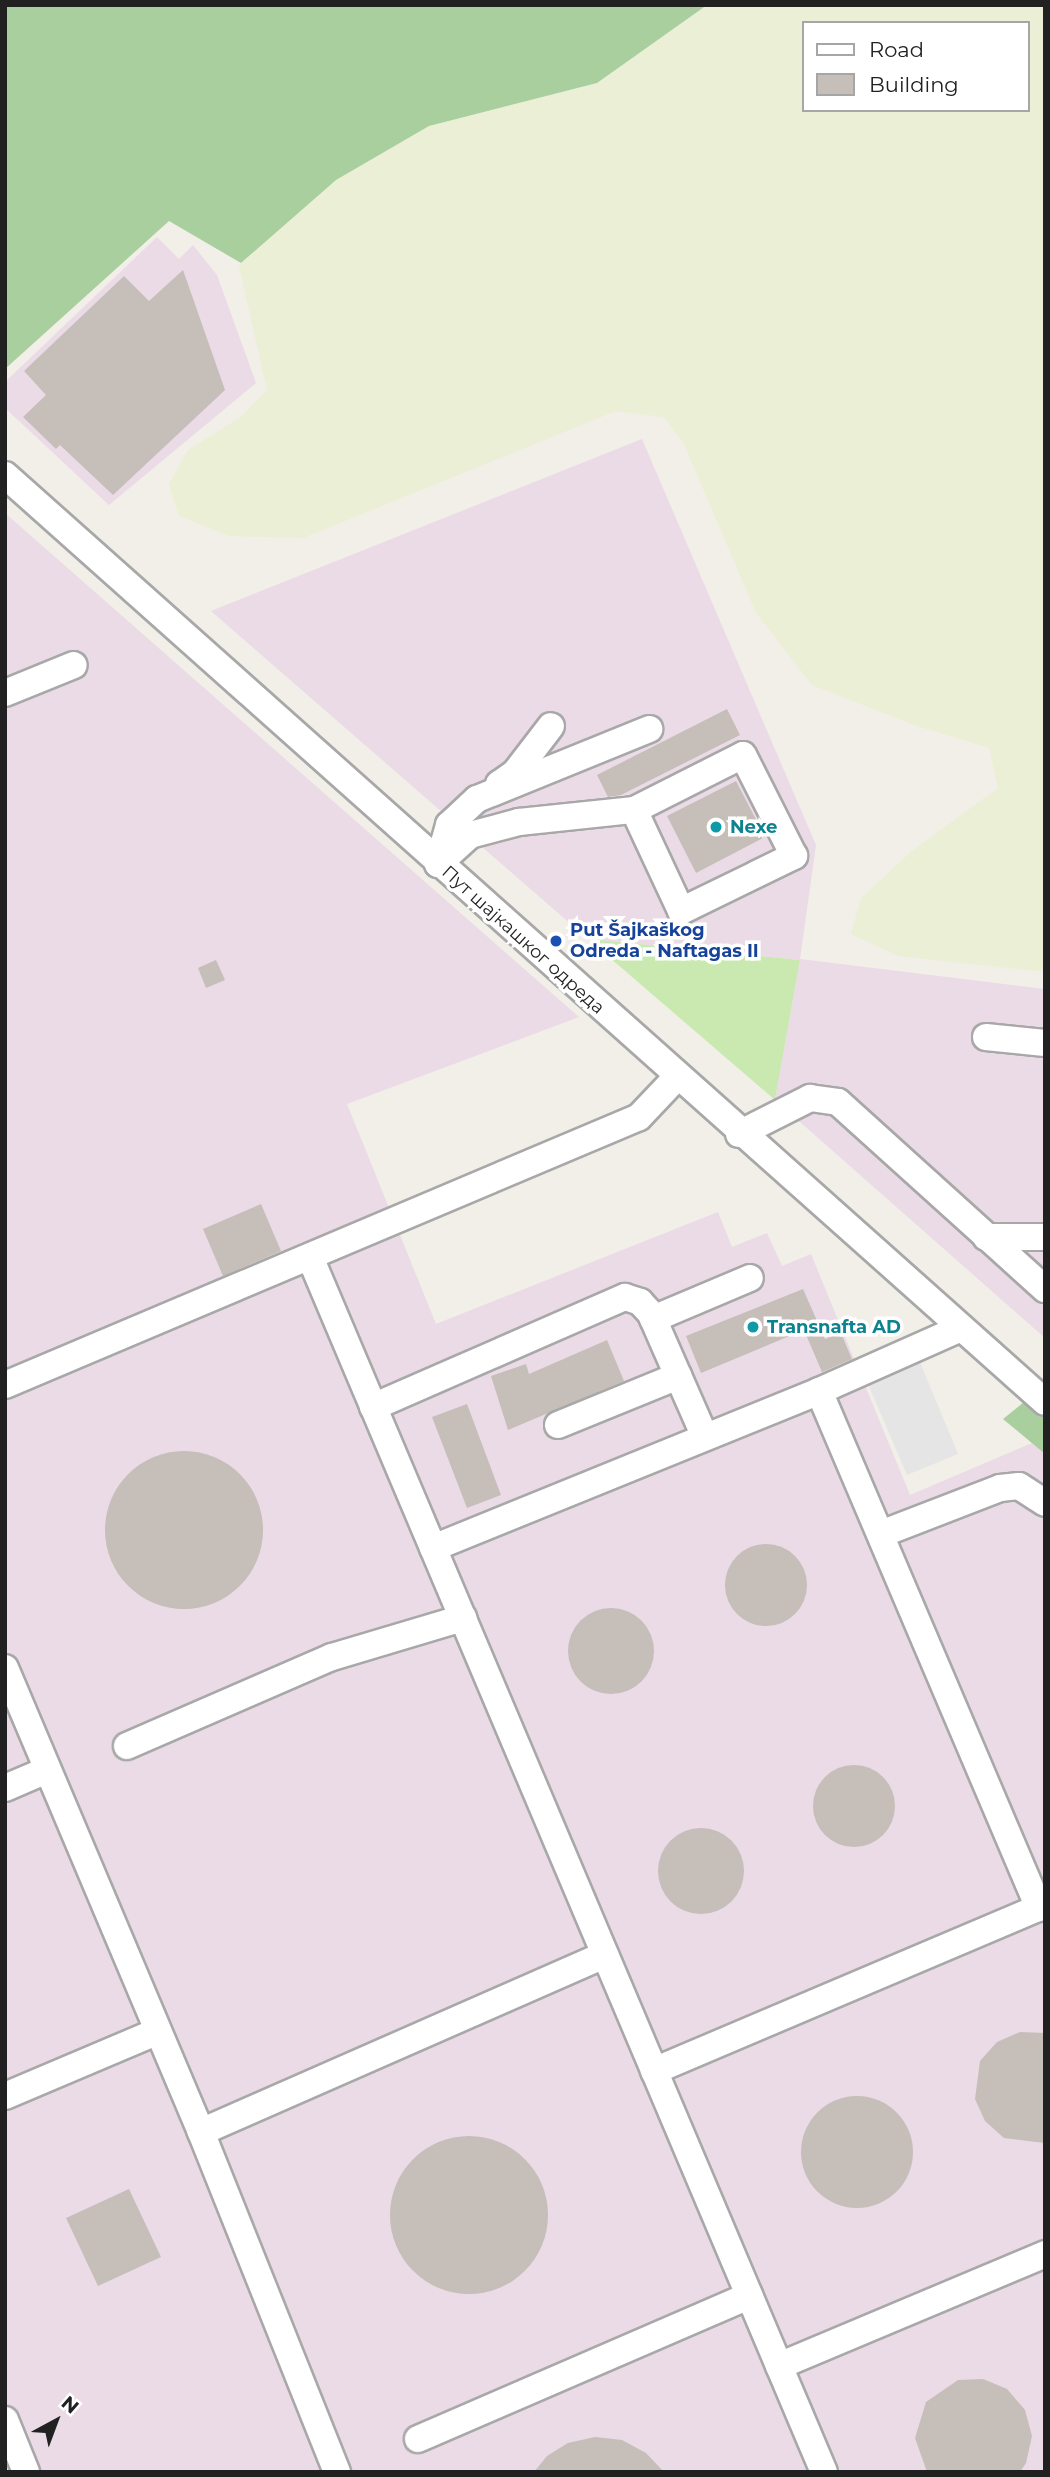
<!DOCTYPE html>
<html>
<head>
<meta charset="utf-8">
<style>
	body { margin:0 }
	#map { position:relative; width:1050px; height:2477px; overflow:hidden; background:#f1efe8; font-family:Montserrat,sans-serif }
	div>[style] { position:absolute }
	[style*='--x'] { left:calc(var(--x)*1px); top:calc(var(--y)*1px); width:calc(var(--w)*1px); rotate:calc(var(--a)*1deg) }
	.industrial>* { inset:0; background:#eadbe6 }
	.farmland>* { inset:0; background:#ebefd5 }
	.grass>* { inset:0; background:#c9e9b1 }
	.forest>* { inset:0; background:#aacf9f }
	.parking>* { inset:0; background:#e5e5e5 }
	.building>* { inset:0; background:#c6beb8 }
	.round { border-radius:50% }
	.roads { filter:drop-shadow(2px 0 #a8a8a8) drop-shadow(-2px 0 #a8a8a8) drop-shadow(0 2px #a8a8a8) drop-shadow(0 -2px #a8a8a8) }
	.minor>* { height:26px; margin:-13px; padding:0 13px; transform-origin:13px; border-radius:13px; background:#fff }
	.dots>* { width:19px; height:19px; translate:-50% -50%; box-sizing:border-box; border:4px solid #fff; border-radius:50% }
	span { translate:-50% -50%; white-space:nowrap; text-align:center; line-height:1.15; -webkit-text-stroke:7px #fff; paint-order:stroke }
	.culture-label { font-size:18px; color:#0d838f; font-weight:700 }
	.left { translate:0 -50%; text-align:left }
	.transit-label { font-size:18px; color:#164399; font-weight:700 }
	.street-label { font-size:18px; color:#212121 }
	.frame { position:absolute; inset:0; border:7px solid #212121; pointer-events:none }
	.legend { position:absolute; left:802px; top:21px; width:228px; height:91px; box-sizing:border-box; background:#fff; border:2px solid #a6a6a6; margin:0; padding:9px 12px; list-style:none; font-size:21px; color:#212121 }
	.legend li { display:flex; align-items:center; gap:14px; height:35px }
	.legend b { width:35px; border:2px solid #a6a6a6 }
	.north { position:absolute; left:21px; top:2386px; width:70px; height:70px; -webkit-text-stroke:5px #fff; paint-order:stroke; rotate:41deg; font-size:19px; font-weight:700; line-height:28px; text-align:center; color:#212121 }
	.north::after { content:''; display:block; margin:auto; width:24px; height:32px; background:#212121; clip-path:polygon(50% 0,100% 100%,50% 72%,0 100%) }
</style>
</head>
<body>
<div id="map">
	<div class="industrial">
		<div style="clip-path:polygon(157px 237px,179px 259px,193px 245px,217px 275px,256px 383px,109px 505px,5px 408px,5px 382px)"></div>
		<div style="clip-path:polygon(642px 439px,816px 845px,800px 959px,1045px 989px,1045px 1338px,775px 1100px,800px 960px,588px 939px,211px 611px)"></div>
		<div style="clip-path:polygon(5px 513px,579px 1017px,347px 1104px,436px 1324px,718px 1212px,732px 1247px,767px 1233px,782px 1266px,811px 1254px,910px 1495px,1032px 1443px,1045px 1454px,1045px 2472px,5px 2472px)"></div>
	</div>
	<div class="farmland">
		<div style="clip-path:polygon(evenodd,707px 5px,1045px 5px,1045px 972px,898px 956px,851px 934px,861px 898px,912px 851px,998px 788px,989px 748px,914px 725px,812px 685px,756px 613px,683px 442px,664px 417px,616px 411px,303px 538px,229px 536px,179px 516px,169px 484px,188px 450px,241px 417px,267px 390px,239px 266px,336px 179px,429px 126px,597px 83px,707px 5px,803px 23px,1027px 23px,1027px 110px,803px 110px,803px 23px)"></div>
	</div>
	<div class="grass">
		<div style="clip-path:polygon(588px 939px,800px 960px,775px 1100px)"></div>
	</div>
	<div class="forest">
		<div style="clip-path:polygon(5px 5px,707px 5px,597px 83px,429px 126px,336px 180px,241px 263px,169px 221px,5px 369px)"></div>
		<div style="clip-path:polygon(1029px 1398px,1045px 1412px,1045px 1454px,1003px 1419px)"></div>
	</div>
	<div class="parking">
		<div style="clip-path:polygon(917px 1355px,958px 1454px,907px 1475px,865px 1377px)"></div>
	</div>
	<div class="building">
		<div style="clip-path:polygon(183px 270px,225px 390px,113px 495px,60px 445px,56px 449px,23px 417px,46px 395px,24px 371px,124px 276px,149px 301px)"></div>
		<div style="clip-path:polygon(727px 709px,740px 735px,621px 795px,608px 797px,597px 775px)"></div>
		<div style="clip-path:polygon(736px 781px,765px 837px,696px 873px,667px 816px)"></div>
		<div style="clip-path:polygon(216px 960px,225px 980px,206px 988px,198px 968px)"></div>
		<div style="clip-path:polygon(261px 1204px,281px 1251px,223px 1276px,203px 1229px)"></div>
		<div style="clip-path:polygon(803px 1289px,825px 1339px,841px 1333px,852px 1359px,822px 1372px,804px 1330px,701px 1373px,686px 1336px)"></div>
		<div style="clip-path:polygon(607px 1340px,624px 1381px,508px 1430px,491px 1376px,526px 1364px,529px 1374px)"></div>
		<div style="clip-path:polygon(467px 1404px,501px 1495px,467px 1508px,432px 1417px)"></div>
		<div class="round" style="left:105px;top:1451px;width:158px;height:158px"></div>
		<div class="round" style="left:725px;top:1544px;width:82px;height:82px"></div>
		<div class="round" style="left:568px;top:1608px;width:86px;height:86px"></div>
		<div class="round" style="left:813px;top:1765px;width:82px;height:82px"></div>
		<div class="round" style="left:658px;top:1828px;width:86px;height:86px"></div>
		<div style="clip-path:polygon(1020px 2032px,1045px 2033px,1045px 2143px,1004px 2138px,985px 2121px,975px 2099px,980px 2061px,997px 2042px)"></div>
		<div class="round" style="left:801px;top:2096px;width:112px;height:112px"></div>
		<div class="round" style="left:390px;top:2136px;width:158px;height:158px"></div>
		<div style="clip-path:polygon(129px 2189px,161px 2257px,98px 2286px,66px 2218px)"></div>
		<div style="clip-path:polygon(983px 2379px,1007px 2389px,1025px 2410px,1032px 2436px,1026px 2463px,1020px 2472px,927px 2472px,915px 2438px,926px 2402px,958px 2380px)"></div>
		<div style="clip-path:polygon(595px 2437px,622px 2440px,646px 2453px,664px 2472px,534px 2472px,547px 2456px,568px 2443px)"></div>
	</div>
	<div class="roads">
		<div class="minor">
			<div style="--x:5;--y:475;--w:1393;--a:41.71"></div>
			<div style="--x:5;--y:693;--w:74;--a:-22.1"></div>
			<div style="--x:499;--y:784;--w:19;--a:-35"></div>
			<div style="--x:515;--y:773;--w:59;--a:-52.5"></div>
			<div style="--x:438;--y:864;--w:43;--a:-42.2"></div>
			<div style="--x:470;--y:835;--w:51;--a:-14.9"></div>
			<div style="--x:519;--y:822;--w:116;--a:-6"></div>
			<div style="--x:634;--y:810;--w:111;--a:65"></div>
			<div style="--x:681;--y:911;--w:126;--a:-26"></div>
			<div style="--x:794;--y:856;--w:113;--a:-116.8"></div>
			<div style="--x:743;--y:755;--w:122;--a:153.2"></div>
			<div style="--x:438;--y:864;--w:41;--a:-74.2"></div>
			<div style="--x:449;--y:825;--w:38;--a:-43"></div>
			<div style="--x:477;--y:799;--w:186;--a:-22.1"></div>
			<div style="--x:986;--y:1037;--w:59;--a:5.8"></div>
			<div style="--x:739;--y:1134;--w:80;--a:-26.9"></div>
			<div style="--x:810;--y:1098;--w:28;--a:8"></div>
			<div style="--x:838;--y:1102;--w:279;--a:42.1"></div>
			<div style="--x:986;--y:1237;--w:59;--a:0"></div>
			<div style="--x:310;--y:1257;--w:1319;--a:67.07"></div>
			<div style="--x:653;--y:1319;--w:105;--a:-22.9"></div>
			<div style="--x:5;--y:1385;--w:688;--a:-22.91"></div>
			<div style="--x:639;--y:1117;--w:54;--a:-46.5"></div>
			<div style="--x:819;--y:1391;--w:562;--a:66.95"></div>
			<div style="--x:373;--y:1407;--w:275;--a:-23.6"></div>
			<div style="--x:625;--y:1297;--w:16;--a:18"></div>
			<div style="--x:640;--y:1302;--w:16;--a:47"></div>
			<div style="--x:651;--y:1314;--w:134;--a:66.3"></div>
			<div style="--x:558;--y:1425;--w:130;--a:-22.2"></div>
			<div style="--x:881;--y:1534;--w:128;--a:-21.1"></div>
			<div style="--x:1000;--y:1488;--w:19;--a:-6"></div>
			<div style="--x:1019;--y:1486;--w:31;--a:33"></div>
			<div style="--x:433;--y:1548;--w:417;--a:-22.1"></div>
			<div style="--x:819;--y:1391;--w:155;--a:-23.9"></div>
			<div style="--x:5;--y:1668;--w:504;--a:67.1"></div>
			<div style="--x:201;--y:2132;--w:366;--a:68.2"></div>
			<div style="--x:127;--y:1746;--w:223;--a:-23.5"></div>
			<div style="--x:332;--y:1657;--w:137;--a:-16.6"></div>
			<div style="--x:5;--y:1788;--w:46;--a:-23.2"></div>
			<div style="--x:654;--y:2071;--w:425;--a:-23"></div>
			<div style="--x:5;--y:2096;--w:164;--a:-23"></div>
			<div style="--x:201;--y:2132;--w:441;--a:-23.7"></div>
			<div style="--x:779;--y:2366;--w:289;--a:-22.8"></div>
			<div style="--x:5;--y:2420;--w:56;--a:68"></div>
			<div style="--x:418;--y:2439;--w:361;--a:-23.4"></div>
		</div>
	</div>
	<div class="dots">
		<div style="left:716px;top:827px;background:#0f9aa8"></div>
		<div style="left:556px;top:941px;background:#1a4fb4"></div>
		<div style="left:753px;top:1327px;background:#0f9aa8"></div>
	</div>
	<div class="culture-label">
		<span class="left" style="left:730px;top:827px">Nexe</span>
		<span class="left" style="left:767px;top:1327px">Transnafta AD</span>
	</div>
	<div class="transit-label">
		<span class="left" style="left:570px;top:941px">Put Šajkaškog<br>Odreda - Naftagas II</span>
	</div>
	<div class="street-label">
		<span style="left:523px;top:940px;rotate:42deg">Пут шајкашког одреда</span>
	</div>
	<div class="frame"></div>
	<ul class="legend">
	<li><b style="height:9px;background:#fff"></b>Road</li>
	<li><b style="height:19px;background:#c6beb8"></b>Building</li>
	</ul>
	<div class="north">N</div>
</div>
</body>
</html>
